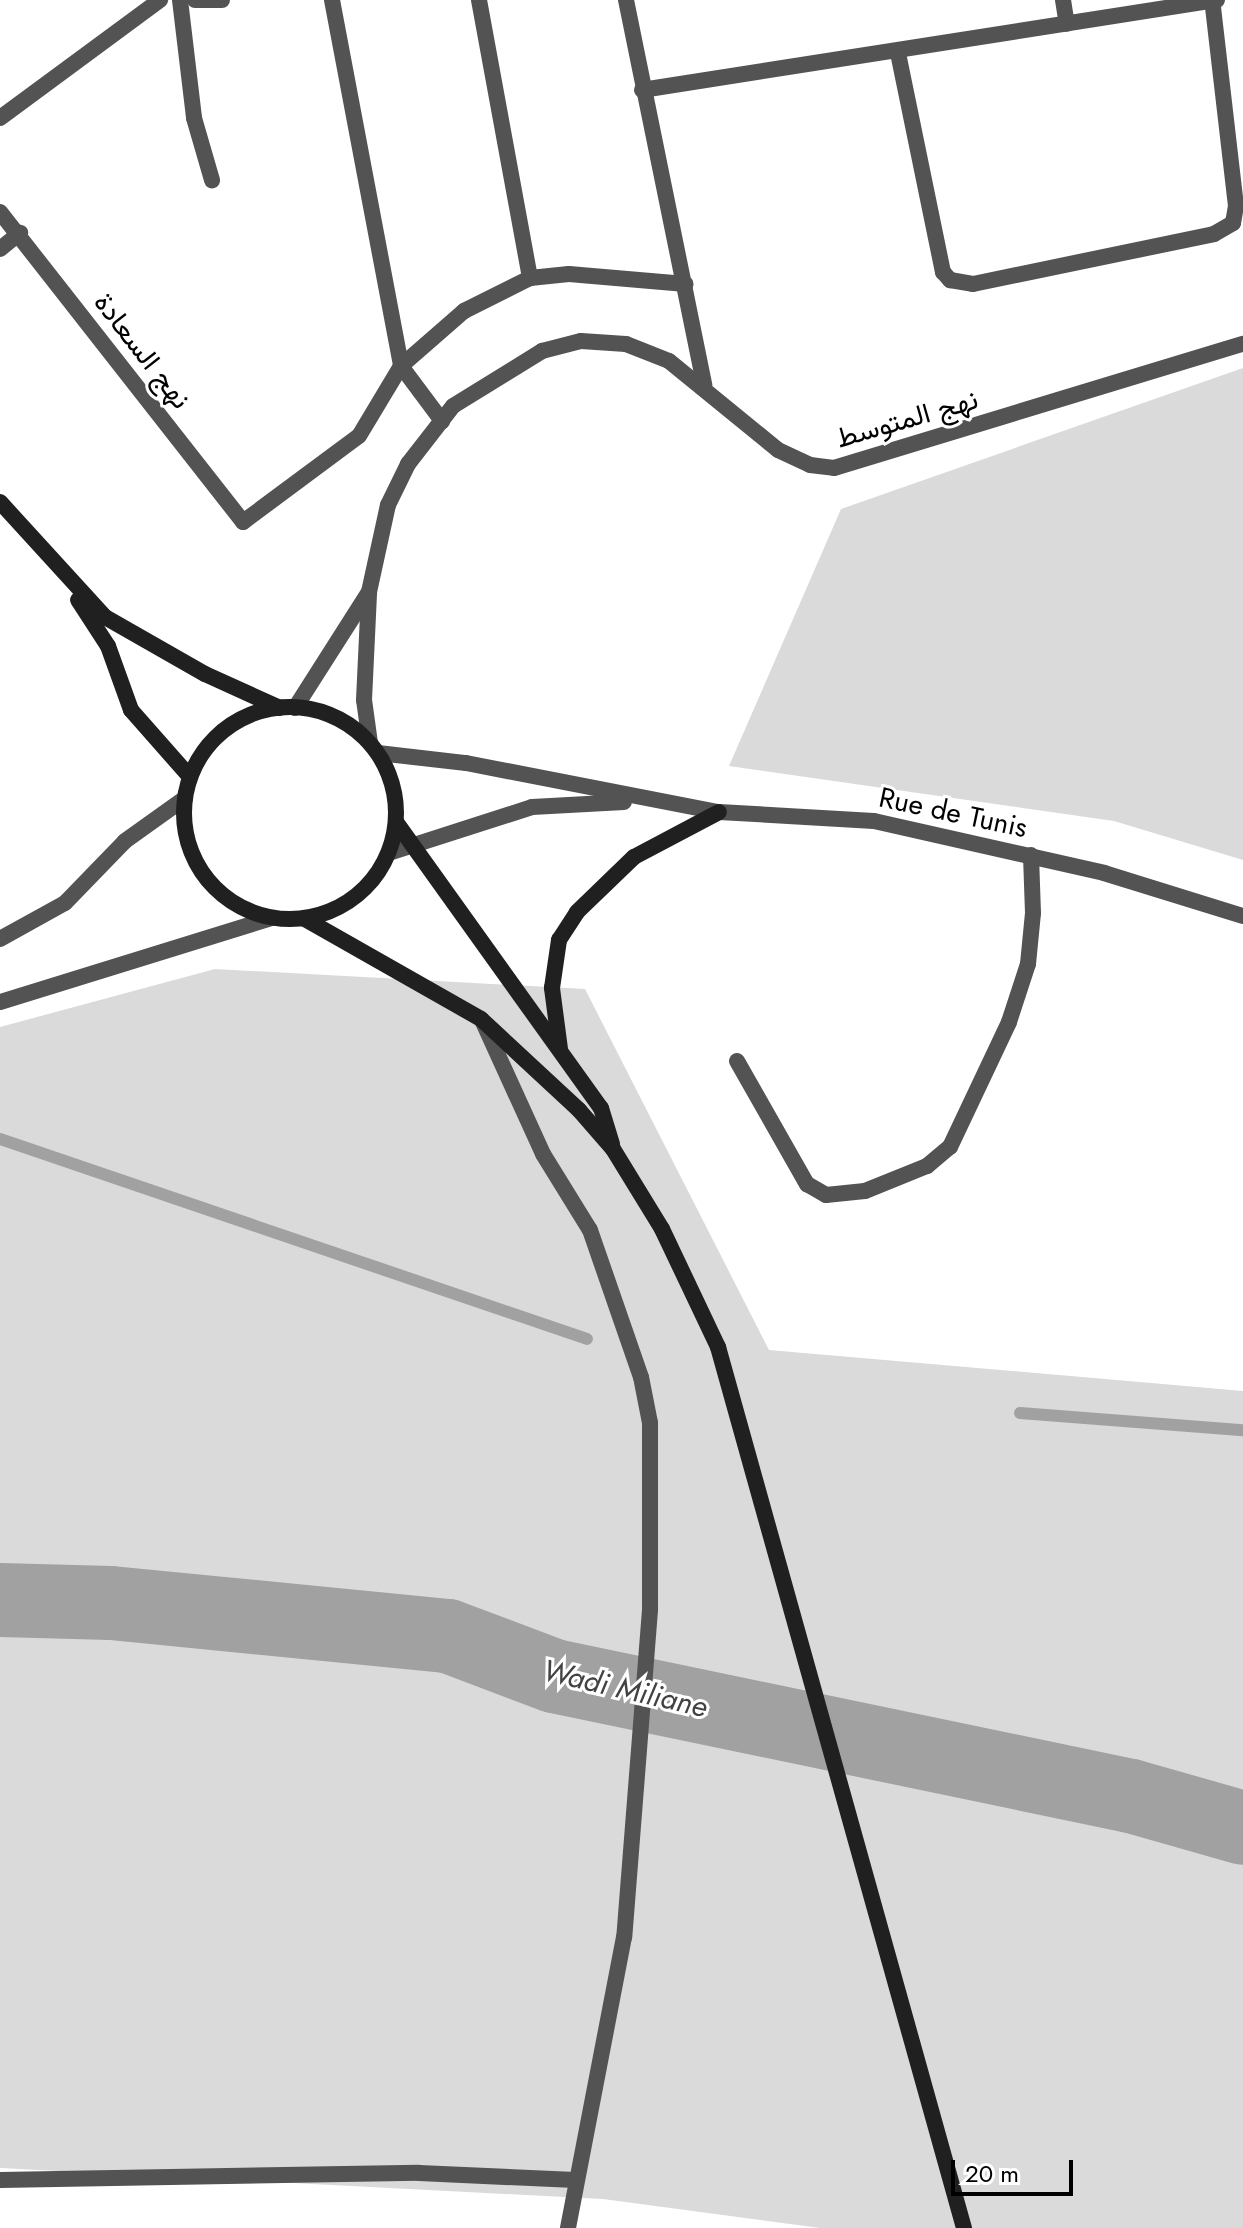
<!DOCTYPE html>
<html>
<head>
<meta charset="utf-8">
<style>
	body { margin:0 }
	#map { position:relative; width:1243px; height:2228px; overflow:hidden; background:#fff; font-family:Jost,Vazirmatn,sans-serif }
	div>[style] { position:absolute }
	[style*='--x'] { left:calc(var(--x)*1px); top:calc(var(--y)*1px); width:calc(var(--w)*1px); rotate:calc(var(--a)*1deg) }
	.green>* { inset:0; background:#dadada }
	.stream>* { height:12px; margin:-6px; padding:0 6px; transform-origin:6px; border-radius:6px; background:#a1a1a1 }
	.river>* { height:74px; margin:-37px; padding:0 37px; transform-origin:37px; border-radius:37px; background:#a1a1a1 }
	.minor>* { height:16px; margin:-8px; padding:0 8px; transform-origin:8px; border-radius:8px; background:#535353 }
	.tertiary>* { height:16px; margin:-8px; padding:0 8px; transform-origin:8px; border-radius:8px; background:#535353 }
	.secondary>* { height:16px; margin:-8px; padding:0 8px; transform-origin:8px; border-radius:8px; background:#202020 }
	.secondary>.ring { margin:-8px; padding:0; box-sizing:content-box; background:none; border:16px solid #202020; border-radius:50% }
	span { translate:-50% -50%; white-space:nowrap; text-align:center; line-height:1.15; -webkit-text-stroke:6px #fff; paint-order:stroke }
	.street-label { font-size:28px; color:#000 }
	.water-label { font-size:30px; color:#424242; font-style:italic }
	.scale { position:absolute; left:951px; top:2160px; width:122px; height:36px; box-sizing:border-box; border:4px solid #000; border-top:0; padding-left:10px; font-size:24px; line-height:28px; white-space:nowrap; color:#000; -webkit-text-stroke:6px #fff; paint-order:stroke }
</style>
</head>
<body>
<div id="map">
	<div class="green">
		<div style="clip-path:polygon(1243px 368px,1243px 860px,1114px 821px,729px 766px,841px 509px)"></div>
		<div style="clip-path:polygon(215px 969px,585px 989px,769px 1350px,1243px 1391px,1243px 2228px,820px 2228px,603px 2199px,0 2168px,0 1027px)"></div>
	</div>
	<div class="stream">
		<div style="--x:0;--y:1139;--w:620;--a:18.81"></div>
		<div style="--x:1020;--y:1413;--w:224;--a:4.4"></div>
	</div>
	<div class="river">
		<div style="--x:0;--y:1600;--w:111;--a:1.5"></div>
		<div style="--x:111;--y:1603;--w:339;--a:5.6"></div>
		<div style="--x:448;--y:1636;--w:113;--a:20.7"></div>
		<div style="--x:554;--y:1676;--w:589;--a:11.75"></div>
		<div style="--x:1131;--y:1796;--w:116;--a:15.9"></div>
	</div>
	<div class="minor">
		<div style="--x:180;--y:0;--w:119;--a:83.2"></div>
		<div style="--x:194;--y:118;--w:65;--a:73.8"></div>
		<div style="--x:195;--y:0;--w:27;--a:0"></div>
		<div style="--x:332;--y:0;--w:372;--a:79.3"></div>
		<div style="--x:401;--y:366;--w:69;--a:53.3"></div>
		<div style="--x:479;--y:0;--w:283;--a:79.6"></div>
		<div style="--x:626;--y:0;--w:393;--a:78.5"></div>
		<div style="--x:1063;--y:0;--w:24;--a:81"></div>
		<div style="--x:898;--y:53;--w:224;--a:78.4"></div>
		<div style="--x:943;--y:272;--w:11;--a:49"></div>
		<div style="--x:950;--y:280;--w:23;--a:10"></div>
		<div style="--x:973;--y:284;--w:246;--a:-11.7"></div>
		<div style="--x:1214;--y:234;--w:22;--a:-30"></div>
		<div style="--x:1233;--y:223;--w:17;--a:-80"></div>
		<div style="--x:1236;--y:206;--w:207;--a:-96.6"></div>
		<div style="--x:642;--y:90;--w:582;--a:-8.9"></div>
		<div style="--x:0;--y:118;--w:199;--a:-36.4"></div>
		<div style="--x:0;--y:212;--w:394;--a:51.9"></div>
		<div style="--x:243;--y:522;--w:144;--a:-36.6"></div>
		<div style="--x:359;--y:436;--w:82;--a:-59"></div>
		<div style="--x:401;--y:366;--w:84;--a:-41.1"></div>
		<div style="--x:464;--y:311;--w:74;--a:-26.6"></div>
		<div style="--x:530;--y:278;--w:39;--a:-6"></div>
		<div style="--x:569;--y:274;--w:117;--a:4.9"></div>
		<div style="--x:0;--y:249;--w:26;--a:-39"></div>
		<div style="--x:295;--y:708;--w:138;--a:-57.5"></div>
		<div style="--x:370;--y:743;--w:43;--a:-97.9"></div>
		<div style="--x:364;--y:700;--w:108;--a:-87.3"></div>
		<div style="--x:369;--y:592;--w:89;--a:-77.7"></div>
		<div style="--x:388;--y:505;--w:46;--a:-64"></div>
		<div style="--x:408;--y:464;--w:73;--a:-52.2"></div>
		<div style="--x:453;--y:406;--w:105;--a:-31.7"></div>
		<div style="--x:542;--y:351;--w:40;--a:-14.4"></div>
		<div style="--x:581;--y:341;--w:45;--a:3.8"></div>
		<div style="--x:626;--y:344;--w:46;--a:21.6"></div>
		<div style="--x:669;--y:361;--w:141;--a:39.2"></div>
		<div style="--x:778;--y:450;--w:35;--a:25"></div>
		<div style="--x:810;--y:465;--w:24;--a:7"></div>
		<div style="--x:834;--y:468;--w:427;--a:-16.9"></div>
		<div style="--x:0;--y:939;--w:74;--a:-29"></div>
		<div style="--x:65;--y:903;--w:86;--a:-45.9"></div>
		<div style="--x:125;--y:841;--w:74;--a:-35.6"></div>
		<div style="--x:0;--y:1002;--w:284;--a:-17.2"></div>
		<div style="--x:482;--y:1020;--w:147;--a:65.5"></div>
		<div style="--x:543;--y:1154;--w:89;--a:58.3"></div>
		<div style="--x:590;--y:1230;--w:156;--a:70.9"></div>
		<div style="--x:641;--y:1377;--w:47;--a:78.9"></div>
		<div style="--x:650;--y:1423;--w:187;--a:90"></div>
		<div style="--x:650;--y:1610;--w:328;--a:94.5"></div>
		<div style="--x:624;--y:1937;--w:296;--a:100.9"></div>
		<div style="--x:737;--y:1061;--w:142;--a:60.4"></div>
		<div style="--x:807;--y:1184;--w:22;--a:30"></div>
		<div style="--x:826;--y:1195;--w:39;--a:-6"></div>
		<div style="--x:865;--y:1191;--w:67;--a:-22"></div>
		<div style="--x:927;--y:1166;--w:30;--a:-40"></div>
		<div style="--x:950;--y:1147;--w:138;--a:-64.7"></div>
		<div style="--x:1009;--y:1022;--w:61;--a:-71.9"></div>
		<div style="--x:1028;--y:964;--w:51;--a:-84.4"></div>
		<div style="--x:1033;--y:913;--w:58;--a:-92"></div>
		<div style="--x:0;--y:2180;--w:419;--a:-1"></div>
		<div style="--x:419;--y:2173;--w:156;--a:2.6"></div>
	</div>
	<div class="tertiary">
		<div style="--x:378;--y:753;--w:89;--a:6.5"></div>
		<div style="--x:466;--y:763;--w:258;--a:11"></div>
		<div style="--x:719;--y:812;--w:155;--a:3.3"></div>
		<div style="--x:874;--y:821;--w:236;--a:12.7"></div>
		<div style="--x:1104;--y:873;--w:145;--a:17.2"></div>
		<div style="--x:389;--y:853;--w:150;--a:-17.8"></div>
		<div style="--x:532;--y:807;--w:92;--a:-3.1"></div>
	</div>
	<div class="secondary">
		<div style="--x:0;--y:502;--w:156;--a:47.6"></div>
		<div style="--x:105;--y:617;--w:115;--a:29.7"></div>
		<div style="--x:205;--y:674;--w:82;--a:24.4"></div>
		<div style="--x:78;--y:600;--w:55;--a:56.9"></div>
		<div style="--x:108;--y:646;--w:68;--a:70.2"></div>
		<div style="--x:131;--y:710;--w:89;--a:48.6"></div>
		<div class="ring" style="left:184px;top:707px;width:196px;height:196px"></div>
		<div style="--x:396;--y:822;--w:352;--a:54.4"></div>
		<div style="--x:601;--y:1108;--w:38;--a:73"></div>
		<div style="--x:305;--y:919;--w:202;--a:29.6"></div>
		<div style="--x:481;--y:1019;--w:134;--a:42.9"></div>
		<div style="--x:579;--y:1110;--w:52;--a:48.9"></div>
		<div style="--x:613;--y:1149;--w:94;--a:58.5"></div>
		<div style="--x:662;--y:1229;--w:131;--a:64.6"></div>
		<div style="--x:718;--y:1347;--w:915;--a:74.4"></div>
		<div style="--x:560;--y:1049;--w:62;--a:-97.5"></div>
		<div style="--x:552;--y:988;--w:49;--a:-81.7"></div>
		<div style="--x:559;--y:940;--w:33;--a:-57"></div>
		<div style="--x:577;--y:912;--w:79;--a:-44"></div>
		<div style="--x:634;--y:857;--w:96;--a:-27.9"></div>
	</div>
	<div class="street-label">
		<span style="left:142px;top:351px;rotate:52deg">نهج السعادة</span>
		<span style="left:907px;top:419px;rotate:-16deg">نهج المتوسط</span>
		<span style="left:953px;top:813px;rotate:12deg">Rue de Tunis</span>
	</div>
	<div class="water-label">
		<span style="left:625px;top:1689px;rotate:13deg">Wadi Miliane</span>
	</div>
	<div class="scale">20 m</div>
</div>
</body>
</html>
